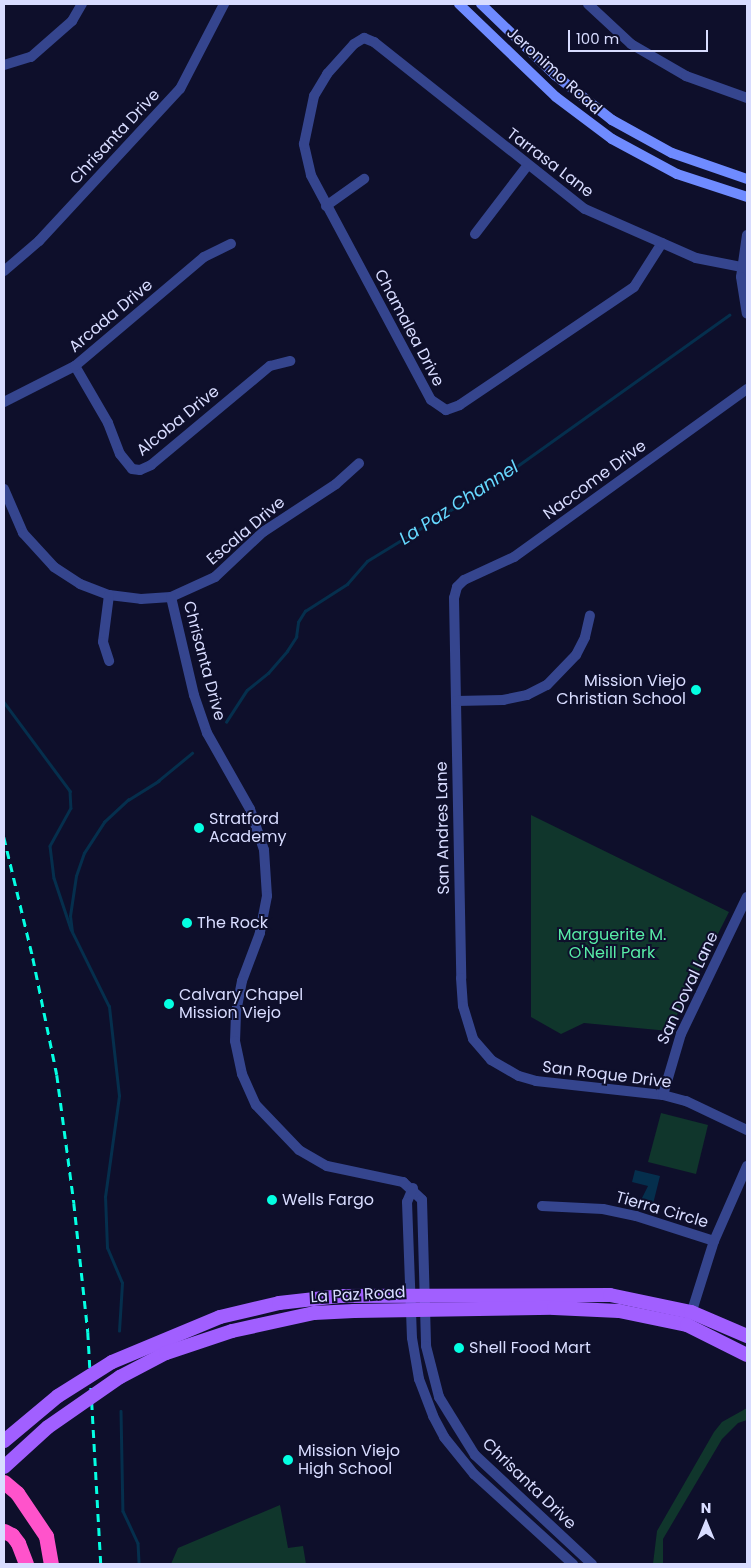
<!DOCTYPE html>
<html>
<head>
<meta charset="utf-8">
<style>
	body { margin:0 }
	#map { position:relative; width:751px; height:1568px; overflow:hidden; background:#0e0f2b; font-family:Poppins,sans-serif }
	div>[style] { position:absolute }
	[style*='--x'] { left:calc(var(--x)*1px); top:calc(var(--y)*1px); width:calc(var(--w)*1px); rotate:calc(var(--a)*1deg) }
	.green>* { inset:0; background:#10362c }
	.water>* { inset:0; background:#052f4d }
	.stream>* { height:2.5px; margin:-1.25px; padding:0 1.25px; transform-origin:1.25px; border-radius:1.25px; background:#052f4d }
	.minor>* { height:10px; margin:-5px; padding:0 5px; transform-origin:5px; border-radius:5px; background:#35458e }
	.tertiary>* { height:10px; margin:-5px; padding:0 5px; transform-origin:5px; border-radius:5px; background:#35458e }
	.secondary>* { height:10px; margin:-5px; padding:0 5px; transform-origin:5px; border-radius:5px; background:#6f8bff }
	.primary>* { height:14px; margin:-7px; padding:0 7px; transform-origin:7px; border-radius:7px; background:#a15fff }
	.motorway>* { height:15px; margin:-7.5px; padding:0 7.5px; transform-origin:7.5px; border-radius:7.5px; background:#ff53cb }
	.rail>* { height:2.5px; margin-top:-1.25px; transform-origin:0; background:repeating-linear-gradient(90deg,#04ffe2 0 8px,transparent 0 14px) }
	.primary-bridge>* { height:14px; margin:-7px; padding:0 7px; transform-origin:7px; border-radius:7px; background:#a15fff }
	.dots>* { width:14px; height:14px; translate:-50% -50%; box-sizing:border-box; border:2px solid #0e0f2b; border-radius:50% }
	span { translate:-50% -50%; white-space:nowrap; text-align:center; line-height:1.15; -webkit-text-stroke:4px #0e0f2b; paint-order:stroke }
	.street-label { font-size:16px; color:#d8dcff }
	.poi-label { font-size:16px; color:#d8dcff }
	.right { translate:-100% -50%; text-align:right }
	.left { translate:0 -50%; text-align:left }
	.park-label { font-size:16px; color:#58eba6 }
	.water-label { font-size:18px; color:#66d9ff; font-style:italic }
	.frame { position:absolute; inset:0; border:5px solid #d8dcff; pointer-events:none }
	.north { position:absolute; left:681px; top:1498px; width:50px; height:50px; -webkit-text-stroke:4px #0e0f2b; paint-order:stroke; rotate:0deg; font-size:14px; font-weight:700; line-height:20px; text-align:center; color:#d8dcff }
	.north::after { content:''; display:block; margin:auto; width:18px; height:22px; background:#d8dcff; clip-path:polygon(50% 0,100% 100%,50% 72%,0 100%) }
	.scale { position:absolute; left:568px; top:30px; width:140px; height:22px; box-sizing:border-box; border:2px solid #d8dcff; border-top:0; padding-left:6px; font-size:15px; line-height:18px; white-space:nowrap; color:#d8dcff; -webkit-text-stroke:4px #0e0f2b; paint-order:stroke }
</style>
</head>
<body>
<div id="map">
	<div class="green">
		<div style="clip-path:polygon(531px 815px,729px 912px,669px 1031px,584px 1023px,561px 1034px,531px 1017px)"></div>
		<div style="clip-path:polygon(661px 1113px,708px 1125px,696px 1174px,648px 1162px)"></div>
		<div style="clip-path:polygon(747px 1408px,747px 1420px,738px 1423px,722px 1439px,663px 1539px,663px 1564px,653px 1564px,657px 1531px,714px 1432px,722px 1422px)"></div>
		<div style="clip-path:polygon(280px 1505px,288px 1548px,303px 1546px,306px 1564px,171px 1564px,178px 1548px)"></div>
	</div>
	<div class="water">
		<div style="clip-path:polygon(635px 1170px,660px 1176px,653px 1204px,641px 1200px,648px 1186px,632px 1182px)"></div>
	</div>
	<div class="stream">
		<div style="--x:4;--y:702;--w:111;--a:53.4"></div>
		<div style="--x:70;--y:791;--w:17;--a:87"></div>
		<div style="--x:71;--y:808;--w:43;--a:118.9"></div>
		<div style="--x:50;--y:846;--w:32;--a:83"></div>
		<div style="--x:54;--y:878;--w:54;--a:71.6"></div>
		<div style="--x:226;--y:722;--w:38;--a:-57"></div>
		<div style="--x:247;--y:690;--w:27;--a:-39"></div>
		<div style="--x:268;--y:673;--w:29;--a:-49"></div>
		<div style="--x:287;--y:651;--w:17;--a:-57"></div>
		<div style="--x:296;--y:637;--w:15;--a:-82"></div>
		<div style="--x:298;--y:622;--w:13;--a:-58"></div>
		<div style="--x:305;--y:611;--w:50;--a:-32.7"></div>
		<div style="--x:347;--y:584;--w:30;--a:-49"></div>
		<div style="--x:367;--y:561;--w:138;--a:-31.4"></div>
		<div style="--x:485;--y:489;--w:300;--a:-35.5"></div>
		<div style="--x:119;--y:1331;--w:48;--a:-86.4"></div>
		<div style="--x:122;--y:1283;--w:38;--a:-113"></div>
		<div style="--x:107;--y:1248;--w:51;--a:-92.2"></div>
		<div style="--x:105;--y:1197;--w:102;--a:-82.1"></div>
		<div style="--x:119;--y:1096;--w:90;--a:-96.4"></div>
		<div style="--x:109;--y:1007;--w:84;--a:-116.3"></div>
		<div style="--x:72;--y:932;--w:16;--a:-97"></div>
		<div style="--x:70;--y:916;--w:40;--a:-81.5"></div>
		<div style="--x:76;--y:876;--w:24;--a:-71"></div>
		<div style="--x:84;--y:853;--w:37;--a:-57"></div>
		<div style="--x:104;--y:822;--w:33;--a:-43"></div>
		<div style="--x:128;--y:800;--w:36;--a:-32"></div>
		<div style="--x:158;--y:781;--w:44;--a:-39.5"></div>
		<div style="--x:121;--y:1411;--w:100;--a:88.9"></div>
		<div style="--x:123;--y:1511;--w:35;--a:65"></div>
		<div style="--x:138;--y:1543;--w:21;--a:87"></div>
	</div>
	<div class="minor">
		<div style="--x:588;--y:4;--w:59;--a:42.9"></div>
		<div style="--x:631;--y:44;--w:64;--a:30.2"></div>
		<div style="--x:686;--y:76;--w:65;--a:19.8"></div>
		<div style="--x:4;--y:65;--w:28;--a:-17"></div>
		<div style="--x:31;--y:57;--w:55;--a:-41.3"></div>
		<div style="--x:72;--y:21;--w:20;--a:-60"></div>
		<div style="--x:326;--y:206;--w:47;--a:-35.4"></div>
		<div style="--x:475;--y:234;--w:86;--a:-52.6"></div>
		<div style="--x:662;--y:243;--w:52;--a:122.5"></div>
		<div style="--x:634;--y:287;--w:210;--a:145.9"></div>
		<div style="--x:460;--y:405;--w:15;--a:160"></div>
		<div style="--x:446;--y:410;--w:18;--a:-146"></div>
		<div style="--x:431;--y:400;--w:255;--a:-118.1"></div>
		<div style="--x:311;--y:175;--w:32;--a:-103"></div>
		<div style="--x:304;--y:144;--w:49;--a:-78.2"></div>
		<div style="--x:314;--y:96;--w:26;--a:-59"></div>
		<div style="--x:327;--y:74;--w:40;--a:-48"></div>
		<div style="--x:354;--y:44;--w:12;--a:-31"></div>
		<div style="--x:364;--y:38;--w:11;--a:22"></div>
		<div style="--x:374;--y:42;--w:269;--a:38.4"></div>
		<div style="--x:585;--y:209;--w:121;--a:23.8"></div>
		<div style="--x:696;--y:258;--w:47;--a:11.1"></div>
		<div style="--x:4;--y:271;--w:46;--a:-40.6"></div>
		<div style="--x:39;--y:241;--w:207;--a:-47.2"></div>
		<div style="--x:180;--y:89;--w:96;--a:-62.6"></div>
		<div style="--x:75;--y:366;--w:66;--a:59.9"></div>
		<div style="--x:108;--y:423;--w:33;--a:69"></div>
		<div style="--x:120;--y:454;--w:19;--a:51"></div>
		<div style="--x:132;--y:469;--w:8;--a:7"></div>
		<div style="--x:140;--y:470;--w:12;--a:-24"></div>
		<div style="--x:151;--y:465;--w:155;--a:-39.8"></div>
		<div style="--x:270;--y:366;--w:21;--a:-14"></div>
		<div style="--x:747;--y:389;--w:287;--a:144.2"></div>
		<div style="--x:514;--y:557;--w:55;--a:155.3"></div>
		<div style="--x:464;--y:580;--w:10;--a:135"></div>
		<div style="--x:457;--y:587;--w:11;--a:105"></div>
		<div style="--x:454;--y:598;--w:380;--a:88.9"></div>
		<div style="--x:461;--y:978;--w:28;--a:86"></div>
		<div style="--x:463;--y:1006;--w:34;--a:73"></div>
		<div style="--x:473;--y:1039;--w:28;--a:49"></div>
		<div style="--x:491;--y:1060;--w:32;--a:30"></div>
		<div style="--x:519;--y:1076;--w:18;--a:16"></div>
		<div style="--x:536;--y:1081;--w:128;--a:6.3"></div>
		<div style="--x:663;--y:1095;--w:24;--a:15"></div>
		<div style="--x:686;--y:1101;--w:68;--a:25.4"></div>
		<div style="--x:4;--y:402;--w:80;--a:-26.9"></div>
		<div style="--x:75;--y:366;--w:169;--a:-40.2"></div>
		<div style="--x:204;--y:257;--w:30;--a:-26"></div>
		<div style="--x:4;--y:489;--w:48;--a:66.6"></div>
		<div style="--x:23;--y:533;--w:46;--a:47.6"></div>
		<div style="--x:54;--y:567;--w:31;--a:33"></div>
		<div style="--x:80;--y:584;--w:31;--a:21"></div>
		<div style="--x:109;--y:595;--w:32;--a:7"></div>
		<div style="--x:141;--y:599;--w:30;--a:-4"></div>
		<div style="--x:171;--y:597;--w:48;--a:-24.4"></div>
		<div style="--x:215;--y:577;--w:66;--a:-43.2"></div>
		<div style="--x:263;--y:532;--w:87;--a:-33.3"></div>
		<div style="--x:336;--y:484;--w:31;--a:-42"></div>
		<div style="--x:109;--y:595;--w:47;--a:97.3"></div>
		<div style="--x:103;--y:642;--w:20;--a:72"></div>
		<div style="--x:456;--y:701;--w:47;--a:-1.2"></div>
		<div style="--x:503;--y:700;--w:25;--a:-12"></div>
		<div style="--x:527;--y:695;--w:22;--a:-27"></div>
		<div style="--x:547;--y:685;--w:42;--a:-46"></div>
		<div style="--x:576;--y:655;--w:20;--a:-63"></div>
		<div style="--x:585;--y:637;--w:22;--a:-77"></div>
		<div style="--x:663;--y:1095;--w:64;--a:-73.6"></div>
		<div style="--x:681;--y:1034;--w:152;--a:-64.3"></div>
		<div style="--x:542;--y:1206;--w:61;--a:2.8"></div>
		<div style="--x:603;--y:1209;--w:34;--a:12"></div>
		<div style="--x:636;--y:1216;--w:82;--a:17.8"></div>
		<div style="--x:690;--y:1317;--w:80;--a:-72.5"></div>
		<div style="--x:714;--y:1241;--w:82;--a:-66.3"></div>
	</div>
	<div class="tertiary">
		<div style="--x:747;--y:235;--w:42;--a:98.1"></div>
		<div style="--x:741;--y:277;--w:37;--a:81"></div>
		<div style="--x:171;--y:597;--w:101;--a:76.8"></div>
		<div style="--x:194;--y:695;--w:40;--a:71.1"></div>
		<div style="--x:207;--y:733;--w:87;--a:60.5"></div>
		<div style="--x:250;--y:809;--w:43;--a:71.1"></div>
		<div style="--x:264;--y:850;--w:46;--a:86.3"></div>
		<div style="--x:267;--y:896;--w:38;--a:101"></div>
		<div style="--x:260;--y:933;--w:51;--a:110.6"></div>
		<div style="--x:242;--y:981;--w:33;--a:101"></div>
		<div style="--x:236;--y:1013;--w:28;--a:92"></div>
		<div style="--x:235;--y:1041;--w:34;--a:78"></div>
		<div style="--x:242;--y:1074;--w:34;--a:66"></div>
		<div style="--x:256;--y:1105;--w:62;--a:46.3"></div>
		<div style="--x:299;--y:1150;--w:32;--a:30"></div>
		<div style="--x:327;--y:1166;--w:78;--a:11.9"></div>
		<div style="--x:403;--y:1182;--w:26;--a:43"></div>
		<div style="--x:422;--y:1200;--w:146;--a:88.4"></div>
		<div style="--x:426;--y:1346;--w:53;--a:75.7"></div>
		<div style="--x:439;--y:1397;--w:68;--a:58.2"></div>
		<div style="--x:475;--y:1455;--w:160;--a:43"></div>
		<div style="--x:413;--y:1188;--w:15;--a:113"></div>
		<div style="--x:407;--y:1202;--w:136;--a:87.9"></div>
		<div style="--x:412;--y:1338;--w:42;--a:80.3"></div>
		<div style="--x:419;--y:1379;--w:40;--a:69"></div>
		<div style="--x:433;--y:1416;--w:24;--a:62"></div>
		<div style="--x:444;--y:1437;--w:48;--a:51"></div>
		<div style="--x:474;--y:1474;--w:134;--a:42.3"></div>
	</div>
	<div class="secondary">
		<div style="--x:459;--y:4;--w:134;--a:43.8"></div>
		<div style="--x:556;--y:97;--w:70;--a:36.9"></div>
		<div style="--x:612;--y:139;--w:74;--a:28.3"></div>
		<div style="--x:677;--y:174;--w:74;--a:18.2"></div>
		<div style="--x:481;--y:4;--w:103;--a:43.8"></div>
		<div style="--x:555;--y:75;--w:73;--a:38.3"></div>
		<div style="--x:612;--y:120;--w:68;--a:28.8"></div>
		<div style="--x:672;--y:153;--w:79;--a:19.1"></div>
	</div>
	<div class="primary">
		<div style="--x:112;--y:1362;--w:117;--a:-22.6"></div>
		<div style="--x:220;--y:1317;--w:61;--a:-13.3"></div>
		<div style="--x:279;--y:1303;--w:61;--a:-6.5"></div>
		<div style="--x:340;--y:1296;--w:270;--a:-0.2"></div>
		<div style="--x:610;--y:1295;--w:83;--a:11.9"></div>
		<div style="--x:691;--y:1312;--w:61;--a:23.2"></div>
		<div style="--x:120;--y:1377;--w:52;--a:-27.6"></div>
		<div style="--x:166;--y:1353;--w:70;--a:-18.4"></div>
		<div style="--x:232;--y:1331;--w:84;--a:-12.4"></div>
		<div style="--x:314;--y:1313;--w:40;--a:-2.9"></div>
		<div style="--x:354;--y:1311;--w:200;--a:-0.9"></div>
		<div style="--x:554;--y:1308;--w:65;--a:2.6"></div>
		<div style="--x:619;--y:1311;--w:69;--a:11.6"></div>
		<div style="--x:687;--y:1325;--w:67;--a:26.6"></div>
		<div style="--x:4;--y:1441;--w:70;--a:-39.8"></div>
		<div style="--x:4;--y:1467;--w:59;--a:-42.3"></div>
	</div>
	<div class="motorway">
		<div style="--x:4;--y:1482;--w:17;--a:40"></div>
		<div style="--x:17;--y:1493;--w:52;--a:56"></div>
		<div style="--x:46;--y:1536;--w:28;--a:80"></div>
		<div style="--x:4;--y:1531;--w:9;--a:27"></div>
		<div style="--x:12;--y:1535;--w:10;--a:53"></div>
		<div style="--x:18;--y:1543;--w:22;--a:69"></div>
	</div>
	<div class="rail">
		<div style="--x:4;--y:837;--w:124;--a:76.5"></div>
		<div style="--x:33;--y:958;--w:119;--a:78.4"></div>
		<div style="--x:57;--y:1075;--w:129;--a:82.4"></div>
		<div style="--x:74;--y:1203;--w:130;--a:83.8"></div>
		<div style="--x:88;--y:1332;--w:232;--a:86.8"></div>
	</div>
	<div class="primary-bridge">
		<div style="--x:58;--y:1396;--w:64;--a:-32.2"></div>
		<div style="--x:48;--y:1427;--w:88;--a:-34.8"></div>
	</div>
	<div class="dots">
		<div style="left:696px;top:690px;background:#04ffe2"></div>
		<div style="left:199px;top:828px;background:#04ffe2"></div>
		<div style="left:187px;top:923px;background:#04ffe2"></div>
		<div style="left:169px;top:1004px;background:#04ffe2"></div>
		<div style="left:272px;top:1200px;background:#04ffe2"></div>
		<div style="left:459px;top:1348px;background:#04ffe2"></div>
		<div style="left:288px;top:1460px;background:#04ffe2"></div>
	</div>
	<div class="street-label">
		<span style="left:554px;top:71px;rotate:42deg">Jeronimo Road</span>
		<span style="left:115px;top:137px;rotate:-47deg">Chrisanta Drive</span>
		<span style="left:550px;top:163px;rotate:37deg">Tarrasa Lane</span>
		<span style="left:111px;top:316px;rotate:-40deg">Arcada Drive</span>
		<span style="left:409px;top:328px;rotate:62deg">Chamalea Drive</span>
		<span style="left:178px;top:421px;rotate:-39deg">Alcoba Drive</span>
		<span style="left:595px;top:480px;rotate:-36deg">Naccome Drive</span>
		<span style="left:246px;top:531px;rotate:-40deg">Escala Drive</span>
		<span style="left:204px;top:661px;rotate:75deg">Chrisanta Drive</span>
		<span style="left:443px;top:828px;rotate:-91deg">San Andres Lane</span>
		<span style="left:688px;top:988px;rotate:-65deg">San Doval Lane</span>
		<span style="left:607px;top:1075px;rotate:7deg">San Roque Drive</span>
		<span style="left:662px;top:1210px;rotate:16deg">Tierra Circle</span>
		<span style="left:358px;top:1295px;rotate:-3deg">La Paz Road</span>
		<span style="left:529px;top:1484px;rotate:44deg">Chrisanta Drive</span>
	</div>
	<div class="poi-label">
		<span class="right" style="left:686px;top:690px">Mission Viejo<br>Christian School</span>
		<span class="left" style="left:209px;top:828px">Stratford<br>Academy</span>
		<span class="left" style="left:197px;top:923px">The Rock</span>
		<span class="left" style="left:179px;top:1004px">Calvary Chapel<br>Mission Viejo</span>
		<span class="left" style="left:282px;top:1200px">Wells Fargo</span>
		<span class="left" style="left:469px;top:1348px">Shell Food Mart</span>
		<span class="left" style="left:298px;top:1460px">Mission Viejo<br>High School</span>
	</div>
	<div class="park-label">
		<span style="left:612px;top:944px">Marguerite M.<br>O'Neill Park</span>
	</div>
	<div class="water-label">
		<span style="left:459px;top:503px;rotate:-33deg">La Paz Channel</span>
	</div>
	<div class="frame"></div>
	<div class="north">N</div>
	<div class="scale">100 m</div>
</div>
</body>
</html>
